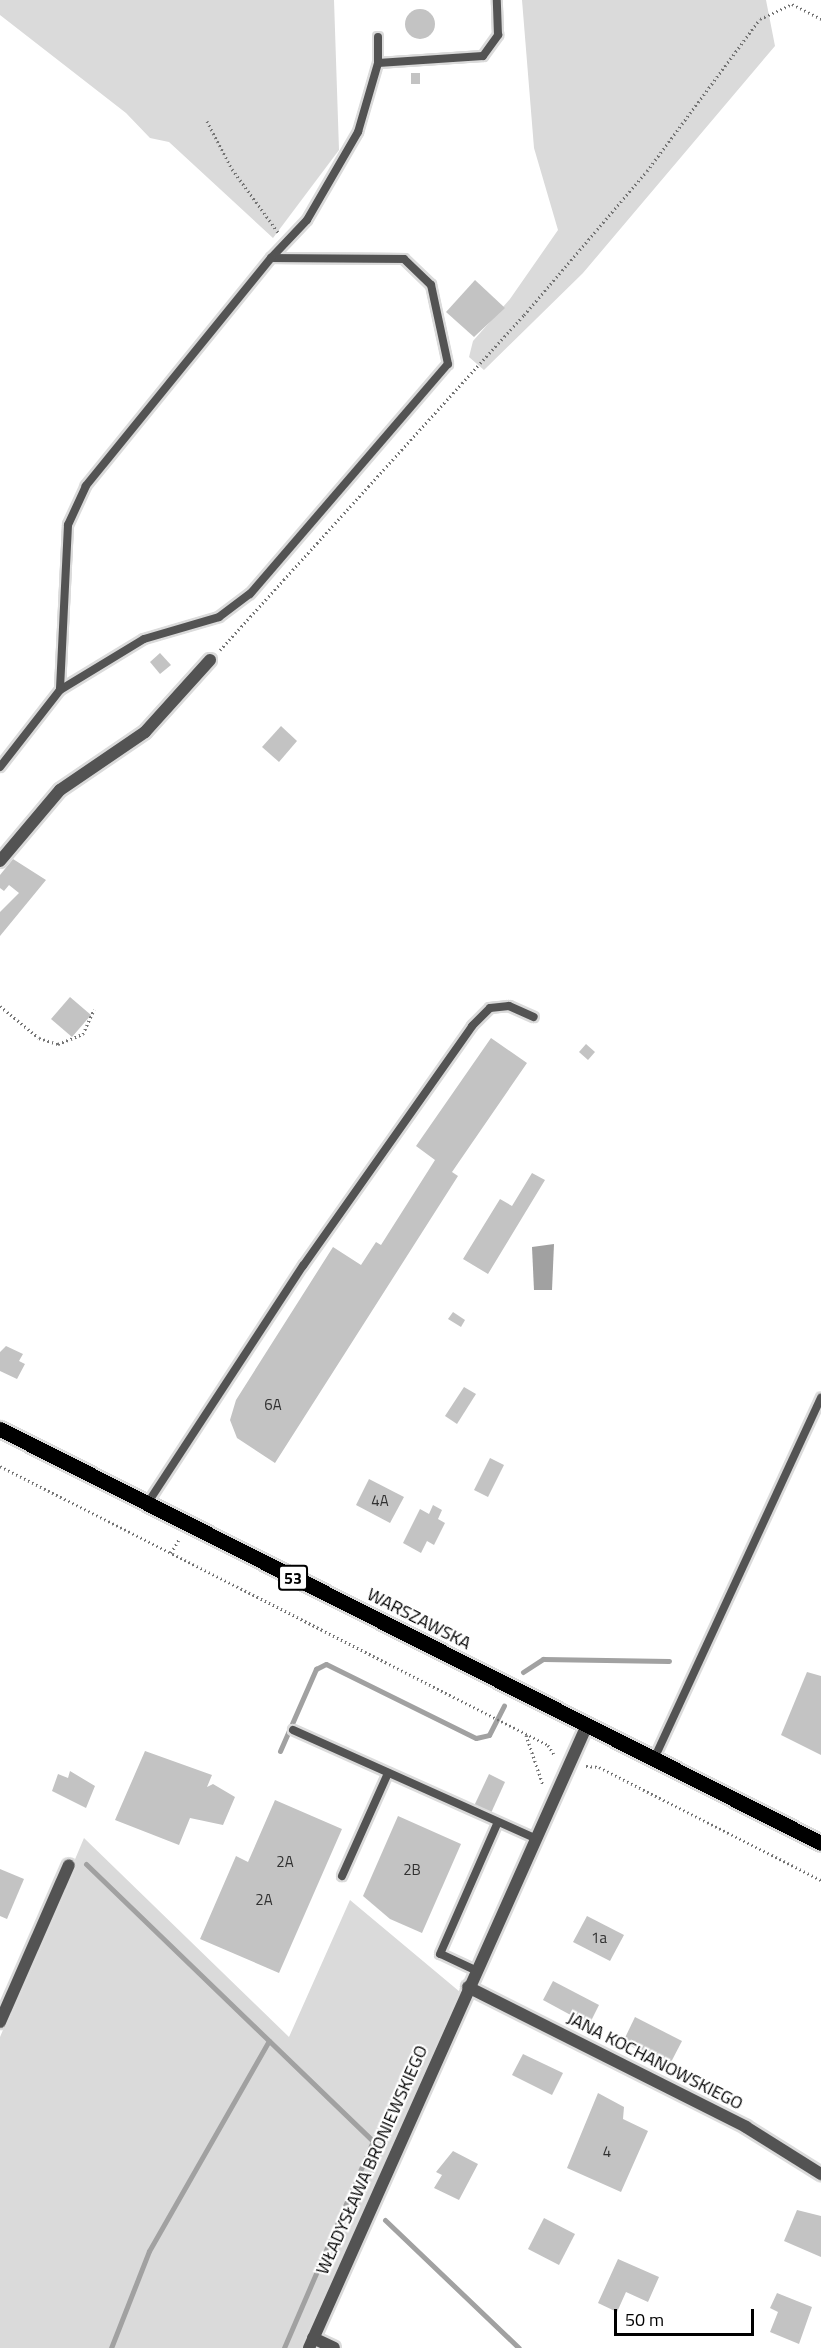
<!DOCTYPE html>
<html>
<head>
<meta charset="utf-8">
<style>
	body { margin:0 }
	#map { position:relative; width:821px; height:2348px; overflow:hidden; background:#fff; font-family:"Titillium Web",sans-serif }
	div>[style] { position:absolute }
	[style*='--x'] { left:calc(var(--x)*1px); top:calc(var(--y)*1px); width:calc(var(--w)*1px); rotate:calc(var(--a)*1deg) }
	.green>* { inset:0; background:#dadada }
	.water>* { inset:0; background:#a1a1a1 }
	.stream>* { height:5px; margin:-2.5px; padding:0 2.5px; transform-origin:2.5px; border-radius:2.5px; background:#a1a1a1 }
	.building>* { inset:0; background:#c3c3c3 }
	.round { border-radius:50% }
	.path>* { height:3px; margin-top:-1.5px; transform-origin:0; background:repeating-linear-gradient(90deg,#757575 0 1.5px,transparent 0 4.5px) }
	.roads { filter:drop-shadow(2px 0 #dbdbdb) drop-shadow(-2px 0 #dbdbdb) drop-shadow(0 2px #dbdbdb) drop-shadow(0 -2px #dbdbdb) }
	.service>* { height:8px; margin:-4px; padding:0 4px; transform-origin:4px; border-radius:4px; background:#535353 }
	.minor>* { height:12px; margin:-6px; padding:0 6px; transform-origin:6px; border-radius:6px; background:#535353 }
	.primary>* { height:15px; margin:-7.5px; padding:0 7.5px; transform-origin:7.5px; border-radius:7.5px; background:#000 }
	span { translate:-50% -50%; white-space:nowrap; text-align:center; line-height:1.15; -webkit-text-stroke:4.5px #fff; paint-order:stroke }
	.number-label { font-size:15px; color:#313131 }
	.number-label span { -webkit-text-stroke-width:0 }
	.shield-label span { padding:2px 4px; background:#fff; border:2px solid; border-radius:4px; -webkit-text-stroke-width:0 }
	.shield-label { font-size:16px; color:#000; font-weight:700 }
	.street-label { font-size:18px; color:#000 }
	.scale { position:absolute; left:614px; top:2309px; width:140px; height:27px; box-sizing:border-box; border:3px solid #000; border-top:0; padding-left:8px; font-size:18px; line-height:21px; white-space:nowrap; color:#000; -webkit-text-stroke:4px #fff; paint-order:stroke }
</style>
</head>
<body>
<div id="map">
	<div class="green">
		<div style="clip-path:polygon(0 0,334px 0,339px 150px,273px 238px,169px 142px,150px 138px,126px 113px,0 15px)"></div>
		<div style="clip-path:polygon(522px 0,766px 0,775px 46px,583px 273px,484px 370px,469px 357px,473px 341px,510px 299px,558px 230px,534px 148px)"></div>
		<div style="clip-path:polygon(84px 1838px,289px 2037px,350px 1900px,460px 1992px,302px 2348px,0 2348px,0 2037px)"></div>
	</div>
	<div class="water">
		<div style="clip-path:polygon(554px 1244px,552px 1290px,534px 1290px,532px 1247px)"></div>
	</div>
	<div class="stream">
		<div style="--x:523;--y:1672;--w:24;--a:-33"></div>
		<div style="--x:543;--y:1659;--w:126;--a:0.9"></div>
		<div style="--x:280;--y:1751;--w:90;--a:-66.3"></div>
		<div style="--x:316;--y:1669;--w:11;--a:-27"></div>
		<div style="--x:326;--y:1664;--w:167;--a:26.3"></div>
		<div style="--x:476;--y:1738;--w:13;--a:-13"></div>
		<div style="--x:489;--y:1735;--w:33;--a:-63"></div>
		<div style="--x:86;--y:1864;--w:399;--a:44"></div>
		<div style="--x:373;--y:2141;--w:225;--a:113.3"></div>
		<div style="--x:385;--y:2220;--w:185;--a:43.7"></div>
		<div style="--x:111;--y:2348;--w:104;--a:-68.6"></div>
		<div style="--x:149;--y:2251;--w:242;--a:-60.3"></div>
	</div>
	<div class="building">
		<div class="round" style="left:405px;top:9px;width:30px;height:30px"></div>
		<div style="clip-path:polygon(411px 73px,420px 73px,420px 84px,411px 84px)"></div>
		<div style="clip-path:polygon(475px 280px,505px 308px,474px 337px,446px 312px)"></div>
		<div style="clip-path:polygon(160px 653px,171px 665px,160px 674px,150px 662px)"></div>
		<div style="clip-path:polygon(281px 726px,297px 741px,279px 762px,262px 747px)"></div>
		<div style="clip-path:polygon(13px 859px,46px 880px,0 936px,0 912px,19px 893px,9px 885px,4px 891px,0 888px,0 875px)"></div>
		<div style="clip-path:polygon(70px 997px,91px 1015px,72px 1037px,51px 1019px)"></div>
		<div style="clip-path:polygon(491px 1038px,527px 1063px,452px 1172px,458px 1176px,275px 1463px,237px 1438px,230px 1420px,236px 1400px,333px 1247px,361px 1265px,376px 1242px,381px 1245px,435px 1160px,416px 1146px)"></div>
		<div style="clip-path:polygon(586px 1044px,595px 1052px,588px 1060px,579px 1052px)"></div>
		<div style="clip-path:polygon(532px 1173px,545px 1180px,488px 1274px,463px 1259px,500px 1199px,512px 1206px)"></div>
		<div style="clip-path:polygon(453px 1312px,465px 1320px,461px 1327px,448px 1319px)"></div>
		<div style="clip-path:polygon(6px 1346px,23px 1354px,19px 1361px,25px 1364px,17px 1379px,0 1371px,0 1352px)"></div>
		<div style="clip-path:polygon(464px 1387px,476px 1394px,457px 1424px,445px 1416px)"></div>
		<div style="clip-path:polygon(490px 1458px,504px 1465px,488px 1497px,474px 1490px)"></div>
		<div style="clip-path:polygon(369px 1479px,404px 1497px,390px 1523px,356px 1505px)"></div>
		<div style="clip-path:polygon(433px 1505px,442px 1510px,438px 1519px,445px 1523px,434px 1545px,427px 1541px,421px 1553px,403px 1543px,420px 1509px,429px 1514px)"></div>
		<div style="clip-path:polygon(807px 1672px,821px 1676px,821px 1755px,781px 1735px)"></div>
		<div style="clip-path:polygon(145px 1751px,212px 1775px,207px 1787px,213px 1784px,235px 1797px,223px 1825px,190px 1818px,179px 1845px,115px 1820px)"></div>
		<div style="clip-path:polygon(70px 1771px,95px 1786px,86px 1808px,52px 1791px,58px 1774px,68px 1778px)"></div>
		<div style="clip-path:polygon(489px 1774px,505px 1782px,491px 1813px,474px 1806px)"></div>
		<div style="clip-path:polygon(275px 1800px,342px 1829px,279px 1973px,200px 1939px,236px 1856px,248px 1862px)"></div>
		<div style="clip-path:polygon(398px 1816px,461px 1844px,422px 1933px,390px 1919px,363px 1896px)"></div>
		<div style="clip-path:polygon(0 1869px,24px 1879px,7px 1919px,0 1916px)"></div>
		<div style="clip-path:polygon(587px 1916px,624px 1935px,610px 1961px,573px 1942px)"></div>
		<div style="clip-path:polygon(553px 1981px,599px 2005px,589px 2025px,543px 2000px)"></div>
		<div style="clip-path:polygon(635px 2017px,682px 2041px,669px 2066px,623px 2042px)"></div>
		<div style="clip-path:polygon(523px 2054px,563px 2073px,552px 2095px,512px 2075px)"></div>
		<div style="clip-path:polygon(598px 2093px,624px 2107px,623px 2119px,648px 2131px,621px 2192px,567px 2168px)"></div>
		<div style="clip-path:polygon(453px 2151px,478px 2164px,459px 2200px,434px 2188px,442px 2175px,436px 2172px)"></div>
		<div style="clip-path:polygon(797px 2210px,821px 2216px,821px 2257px,784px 2241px)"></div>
		<div style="clip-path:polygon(544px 2218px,575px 2234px,559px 2265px,528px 2249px)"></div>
		<div style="clip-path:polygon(618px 2259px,659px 2277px,648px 2302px,626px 2292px,617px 2312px,598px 2303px)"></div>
		<div style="clip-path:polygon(777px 2293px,812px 2307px,799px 2344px,770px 2332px,778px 2312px,770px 2308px)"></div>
	</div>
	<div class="path">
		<div style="--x:207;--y:121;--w:54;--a:62.5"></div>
		<div style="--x:232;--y:169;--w:78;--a:53.9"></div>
		<div style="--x:220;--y:650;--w:452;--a:-47.8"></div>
		<div style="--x:524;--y:315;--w:189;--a:-49.5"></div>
		<div style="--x:647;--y:171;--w:189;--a:-53.4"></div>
		<div style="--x:760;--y:19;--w:35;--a:-25"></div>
		<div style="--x:792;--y:4;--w:33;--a:27"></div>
		<div style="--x:0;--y:1006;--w:50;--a:39.4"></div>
		<div style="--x:39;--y:1038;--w:20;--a:18"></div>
		<div style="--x:58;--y:1044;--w:27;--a:-22"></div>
		<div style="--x:83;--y:1034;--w:27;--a:-66"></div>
		<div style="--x:0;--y:1466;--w:615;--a:26.98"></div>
		<div style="--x:548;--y:1745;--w:13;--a:58"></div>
		<div style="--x:171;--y:1553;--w:16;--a:-60"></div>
		<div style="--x:526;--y:1735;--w:53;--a:71.2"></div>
		<div style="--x:586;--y:1766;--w:13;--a:4"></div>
		<div style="--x:599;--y:1767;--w:249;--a:27"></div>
	</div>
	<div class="roads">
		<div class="service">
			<div style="--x:378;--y:63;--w:105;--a:-3.8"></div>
			<div style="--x:483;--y:56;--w:26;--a:-54"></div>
			<div style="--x:498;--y:35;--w:35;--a:-92"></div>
			<div style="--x:271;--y:258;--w:52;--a:-46.5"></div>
			<div style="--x:307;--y:220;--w:102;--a:-59.9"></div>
			<div style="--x:358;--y:132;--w:72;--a:-73.8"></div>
			<div style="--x:378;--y:63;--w:26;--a:-90"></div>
			<div style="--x:0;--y:767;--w:98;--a:-52.1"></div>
			<div style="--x:60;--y:690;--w:98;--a:-31.3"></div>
			<div style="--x:144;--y:639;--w:78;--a:-16.3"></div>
			<div style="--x:219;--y:617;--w:39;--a:-37"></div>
			<div style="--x:250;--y:594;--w:303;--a:-49.3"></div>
			<div style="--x:448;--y:364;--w:81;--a:-102.1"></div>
			<div style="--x:431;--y:285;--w:37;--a:-136"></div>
			<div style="--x:404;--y:259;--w:133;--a:-179.6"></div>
			<div style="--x:271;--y:258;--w:294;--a:129.1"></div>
			<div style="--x:86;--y:486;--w:43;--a:114.8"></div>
			<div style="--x:68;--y:525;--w:165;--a:92.8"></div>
			<div style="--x:147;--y:1504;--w:285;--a:-56.8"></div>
			<div style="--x:303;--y:1266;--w:294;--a:-54.8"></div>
			<div style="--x:472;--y:1026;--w:25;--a:-45"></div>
			<div style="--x:490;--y:1008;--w:19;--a:-6"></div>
			<div style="--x:509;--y:1006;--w:27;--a:24"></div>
			<div style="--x:293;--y:1730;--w:265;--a:24.1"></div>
			<div style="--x:654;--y:1759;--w:398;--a:-65.2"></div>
			<div style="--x:342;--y:1876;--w:113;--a:-65.9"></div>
			<div style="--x:475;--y:1970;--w:38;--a:-155"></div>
			<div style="--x:440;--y:1954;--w:144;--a:-66.3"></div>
		</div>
		<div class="minor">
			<div style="--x:0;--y:861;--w:93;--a:-49.8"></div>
			<div style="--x:60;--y:790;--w:103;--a:-34.3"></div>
			<div style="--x:145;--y:732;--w:97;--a:-47.9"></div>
			<div style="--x:468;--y:1987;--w:311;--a:26.7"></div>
			<div style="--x:746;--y:2127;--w:89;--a:32.1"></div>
			<div style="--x:0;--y:2022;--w:171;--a:-66.3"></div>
			<div style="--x:313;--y:2338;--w:23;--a:25"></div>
			<div style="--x:309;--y:2348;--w:682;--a:-65.95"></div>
		</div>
		<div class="primary">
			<div style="--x:0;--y:1429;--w:919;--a:26.76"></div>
		</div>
	</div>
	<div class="number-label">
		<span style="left:273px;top:1405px">6A</span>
		<span style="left:380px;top:1501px">4A</span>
		<span style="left:285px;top:1862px">2A</span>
		<span style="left:412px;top:1870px">2B</span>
		<span style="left:264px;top:1900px">2A</span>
		<span style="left:599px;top:1938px">1a</span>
		<span style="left:607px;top:2152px">4</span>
	</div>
	<div class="shield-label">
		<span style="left:293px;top:1578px">53</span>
	</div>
	<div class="street-label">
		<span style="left:419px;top:1619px;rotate:27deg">WARSZAWSKA</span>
		<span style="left:655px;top:2061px;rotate:27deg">JANA KOCHANOWSKIEGO</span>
		<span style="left:372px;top:2160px;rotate:-66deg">WŁADYSŁAWA BRONIEWSKIEGO</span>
	</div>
	<div class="scale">50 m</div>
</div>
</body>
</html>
